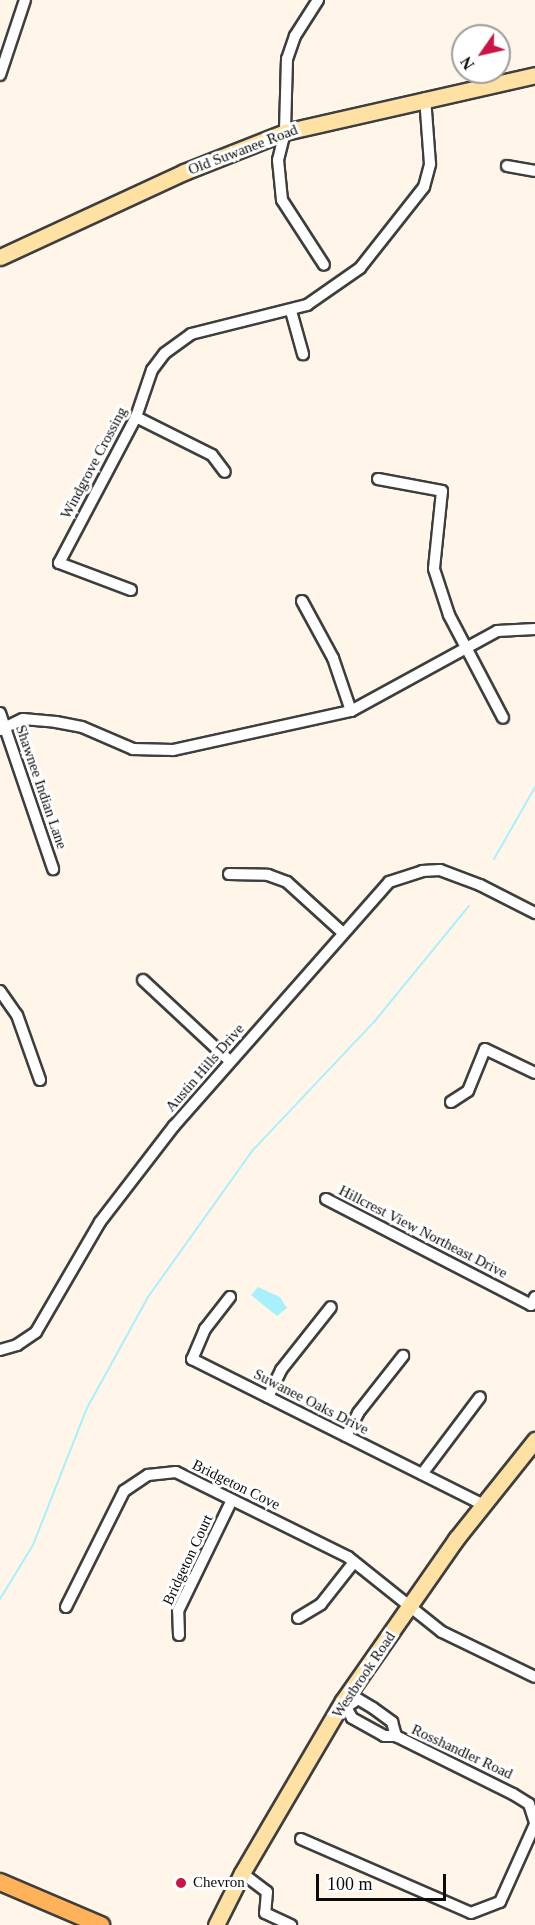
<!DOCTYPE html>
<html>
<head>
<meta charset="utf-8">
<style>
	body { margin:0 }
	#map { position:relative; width:535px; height:1925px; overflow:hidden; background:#fff6e9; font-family:"Times New Roman",serif }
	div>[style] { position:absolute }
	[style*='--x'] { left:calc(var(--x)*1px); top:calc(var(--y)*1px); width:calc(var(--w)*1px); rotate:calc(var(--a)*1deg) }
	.water>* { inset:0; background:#a8f0fd }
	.stream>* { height:2px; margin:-1px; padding:0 1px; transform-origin:1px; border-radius:1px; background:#a8f0fd }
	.roads { filter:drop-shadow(2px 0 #3e3e3e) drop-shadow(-2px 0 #3e3e3e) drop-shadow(0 2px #3e3e3e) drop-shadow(0 -2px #3e3e3e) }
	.street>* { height:10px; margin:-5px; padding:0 5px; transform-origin:5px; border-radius:5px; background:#fff }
	.secondary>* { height:15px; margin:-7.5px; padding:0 7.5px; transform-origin:7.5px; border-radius:7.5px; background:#ffe1a4 }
	.primary>* { height:16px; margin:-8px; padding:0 8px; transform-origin:8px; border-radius:8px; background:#ffb259 }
	.dots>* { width:16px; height:16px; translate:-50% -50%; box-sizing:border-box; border:3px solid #fff; border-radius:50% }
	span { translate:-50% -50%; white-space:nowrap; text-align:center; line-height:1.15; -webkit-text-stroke:6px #fff; paint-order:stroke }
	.street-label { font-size:15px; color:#0b0b0b }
	.poi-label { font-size:15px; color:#0b0b0b }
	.left { translate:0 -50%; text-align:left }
	.north { position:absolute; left:451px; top:24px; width:60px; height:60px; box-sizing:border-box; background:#fff; border:2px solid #9d9d9d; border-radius:50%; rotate:236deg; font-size:16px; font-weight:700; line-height:24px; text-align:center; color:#0b0b0b }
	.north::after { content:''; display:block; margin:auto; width:21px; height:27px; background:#c91646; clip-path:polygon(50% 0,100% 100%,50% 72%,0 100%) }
	.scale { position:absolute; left:316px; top:1874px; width:130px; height:27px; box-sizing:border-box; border:3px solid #0b0b0b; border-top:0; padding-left:8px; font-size:18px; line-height:21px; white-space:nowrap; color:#0b0b0b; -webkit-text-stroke:4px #fff; paint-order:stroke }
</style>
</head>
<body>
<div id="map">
	<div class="water">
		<div style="clip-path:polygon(258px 1287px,280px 1297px,287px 1308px,277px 1316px,251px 1295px)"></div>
	</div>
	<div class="stream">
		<div style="--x:494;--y:859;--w:83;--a:-60.3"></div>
		<div style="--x:0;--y:1599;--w:63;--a:-58.6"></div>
		<div style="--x:33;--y:1545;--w:147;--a:-68.5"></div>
		<div style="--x:87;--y:1408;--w:127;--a:-61.2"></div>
		<div style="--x:148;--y:1297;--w:179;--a:-54.5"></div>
		<div style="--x:252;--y:1151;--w:178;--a:-46.6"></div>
		<div style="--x:374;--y:1022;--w:150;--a:-50.7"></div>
	</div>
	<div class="roads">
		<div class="street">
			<div style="--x:318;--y:0;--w:43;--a:122.6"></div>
			<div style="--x:295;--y:36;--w:24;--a:109"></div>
			<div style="--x:287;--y:59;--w:73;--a:91.6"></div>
			<div style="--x:285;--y:132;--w:29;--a:104"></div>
			<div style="--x:278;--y:160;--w:40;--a:84.3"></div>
			<div style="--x:282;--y:200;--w:77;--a:57.1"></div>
			<div style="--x:0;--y:75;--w:79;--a:-71.6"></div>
			<div style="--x:507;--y:166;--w:28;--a:10"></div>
			<div style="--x:291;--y:311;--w:45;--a:74.4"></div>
			<div style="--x:136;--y:417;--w:85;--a:26.6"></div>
			<div style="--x:212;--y:455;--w:21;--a:53"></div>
			<div style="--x:378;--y:479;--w:65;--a:10.6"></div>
			<div style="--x:442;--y:491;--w:78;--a:95.9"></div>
			<div style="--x:434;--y:569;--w:48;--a:71.9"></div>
			<div style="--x:449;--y:615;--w:116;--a:62.3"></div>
			<div style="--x:131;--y:590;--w:77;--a:-159.4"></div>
			<div style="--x:59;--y:563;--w:165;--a:-62.2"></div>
			<div style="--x:136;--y:417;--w:50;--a:-71.2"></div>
			<div style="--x:152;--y:370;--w:21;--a:-53"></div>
			<div style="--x:165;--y:353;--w:32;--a:-36"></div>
			<div style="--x:191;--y:334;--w:120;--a:-14"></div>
			<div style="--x:307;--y:305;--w:65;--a:-34.9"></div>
			<div style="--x:360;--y:268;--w:103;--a:-51.7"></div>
			<div style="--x:424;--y:187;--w:24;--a:-75"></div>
			<div style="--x:430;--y:164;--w:66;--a:-94.3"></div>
			<div style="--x:302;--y:601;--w:65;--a:61.5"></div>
			<div style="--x:333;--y:658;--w:56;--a:71.2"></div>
			<div style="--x:0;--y:713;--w:165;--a:71.2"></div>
			<div style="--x:0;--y:730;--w:25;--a:-26"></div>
			<div style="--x:23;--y:719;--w:33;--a:5"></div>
			<div style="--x:56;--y:722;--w:26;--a:11"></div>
			<div style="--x:82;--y:727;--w:56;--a:23.3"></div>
			<div style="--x:133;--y:749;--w:40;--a:1.4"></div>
			<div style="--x:173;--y:750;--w:182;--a:-12.4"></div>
			<div style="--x:351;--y:711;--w:166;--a:-28.7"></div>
			<div style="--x:497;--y:631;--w:38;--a:-3"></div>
			<div style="--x:229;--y:874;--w:39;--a:1"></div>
			<div style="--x:268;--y:875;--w:20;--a:20"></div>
			<div style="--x:287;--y:882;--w:76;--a:42.3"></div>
			<div style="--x:143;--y:980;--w:119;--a:43"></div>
			<div style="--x:0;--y:991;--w:29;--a:55"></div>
			<div style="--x:17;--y:1015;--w:69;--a:70.5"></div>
			<div style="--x:451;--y:1102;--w:20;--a:-33"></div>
			<div style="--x:468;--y:1091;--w:45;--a:-68"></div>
			<div style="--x:485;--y:1049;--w:55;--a:25.6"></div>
			<div style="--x:326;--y:1199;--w:231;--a:27.3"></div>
			<div style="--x:531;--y:1305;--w:9;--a:-63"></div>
			<div style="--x:230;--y:1297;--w:41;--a:128"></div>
			<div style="--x:205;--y:1329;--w:33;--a:113"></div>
			<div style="--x:192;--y:1359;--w:324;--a:26.6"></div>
			<div style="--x:0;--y:1350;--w:18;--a:-16"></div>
			<div style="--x:17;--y:1345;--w:23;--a:-34"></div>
			<div style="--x:36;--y:1332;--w:127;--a:-59.8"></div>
			<div style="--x:100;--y:1222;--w:121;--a:-52.4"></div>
			<div style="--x:174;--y:1126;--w:325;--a:-48.6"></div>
			<div style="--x:389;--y:882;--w:35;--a:-18"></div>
			<div style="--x:422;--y:871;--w:18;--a:-3"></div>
			<div style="--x:440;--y:870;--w:43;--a:20.6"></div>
			<div style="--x:480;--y:885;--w:62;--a:27"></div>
			<div style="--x:268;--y:1397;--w:30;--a:-64"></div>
			<div style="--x:281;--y:1370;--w:80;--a:-51.6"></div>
			<div style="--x:346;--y:1436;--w:26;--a:-62"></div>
			<div style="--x:358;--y:1413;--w:73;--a:-51.7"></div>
			<div style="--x:422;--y:1474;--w:96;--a:-53"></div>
			<div style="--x:66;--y:1607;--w:130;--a:-63.4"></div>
			<div style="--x:124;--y:1491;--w:29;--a:-34"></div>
			<div style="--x:148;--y:1475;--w:28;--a:-6"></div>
			<div style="--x:176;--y:1472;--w:192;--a:26.3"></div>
			<div style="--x:348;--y:1557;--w:120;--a:38.6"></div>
			<div style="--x:442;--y:1632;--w:103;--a:25.8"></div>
			<div style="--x:298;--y:1618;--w:27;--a:-31"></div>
			<div style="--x:321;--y:1604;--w:53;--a:-51.8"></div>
			<div style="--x:179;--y:1635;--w:24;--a:-92"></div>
			<div style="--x:178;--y:1611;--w:123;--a:-64.1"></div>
			<div style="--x:343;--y:1701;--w:19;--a:62"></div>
			<div style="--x:352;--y:1718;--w:37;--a:29"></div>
			<div style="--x:384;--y:1736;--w:12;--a:0"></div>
			<div style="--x:396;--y:1736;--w:131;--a:26.4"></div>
			<div style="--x:513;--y:1794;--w:19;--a:32"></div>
			<div style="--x:529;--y:1804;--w:20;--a:72"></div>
			<div style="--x:348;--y:1706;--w:12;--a:-35"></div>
			<div style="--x:358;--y:1699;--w:17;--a:31"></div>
			<div style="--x:373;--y:1708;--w:24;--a:36"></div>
			<div style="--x:392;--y:1722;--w:15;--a:74"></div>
			<div style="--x:301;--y:1839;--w:185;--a:23.5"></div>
			<div style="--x:471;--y:1913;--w:31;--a:-21"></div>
			<div style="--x:500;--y:1902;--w:85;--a:-65.8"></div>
			<div style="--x:242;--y:1873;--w:31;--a:37"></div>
			<div style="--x:267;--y:1892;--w:21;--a:95"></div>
			<div style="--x:265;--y:1913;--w:29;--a:25"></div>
		</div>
		<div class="secondary">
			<div style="--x:0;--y:257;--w:203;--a:-24.8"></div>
			<div style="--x:184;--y:172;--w:109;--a:-21.6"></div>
			<div style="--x:285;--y:132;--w:256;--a:-12.8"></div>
			<div style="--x:216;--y:1925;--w:58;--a:-63.4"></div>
			<div style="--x:242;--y:1873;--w:199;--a:-59.6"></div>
			<div style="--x:343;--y:1701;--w:198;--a:-55.1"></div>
			<div style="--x:456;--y:1539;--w:127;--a:-51.4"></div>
		</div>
		<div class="primary">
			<div style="--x:0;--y:1882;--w:110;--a:23.1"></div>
		</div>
	</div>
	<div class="dots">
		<div style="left:181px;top:1883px;background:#c91646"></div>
	</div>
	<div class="street-label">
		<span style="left:243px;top:150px;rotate:-21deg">Old Suwanee Road</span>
		<span style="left:94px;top:463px;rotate:-62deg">Windgrove Crossing</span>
		<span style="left:41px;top:787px;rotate:71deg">Shawnee Indian Lane</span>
		<span style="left:205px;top:1068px;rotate:-49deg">Austin Hills Drive</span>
		<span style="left:423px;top:1232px;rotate:27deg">Hillcrest View Northeast Drive</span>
		<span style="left:311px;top:1402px;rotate:27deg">Suwanee Oaks Drive</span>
		<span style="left:236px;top:1485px;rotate:26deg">Bridgeton Cove</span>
		<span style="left:188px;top:1560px;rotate:-65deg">Bridgeton Court</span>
		<span style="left:364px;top:1675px;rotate:-56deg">Westbrook Road</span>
		<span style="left:462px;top:1752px;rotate:25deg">Rosshandler Road</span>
	</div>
	<div class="poi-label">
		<span class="left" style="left:193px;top:1883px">Chevron</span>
	</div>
	<div class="north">N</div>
	<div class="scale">100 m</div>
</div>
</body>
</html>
